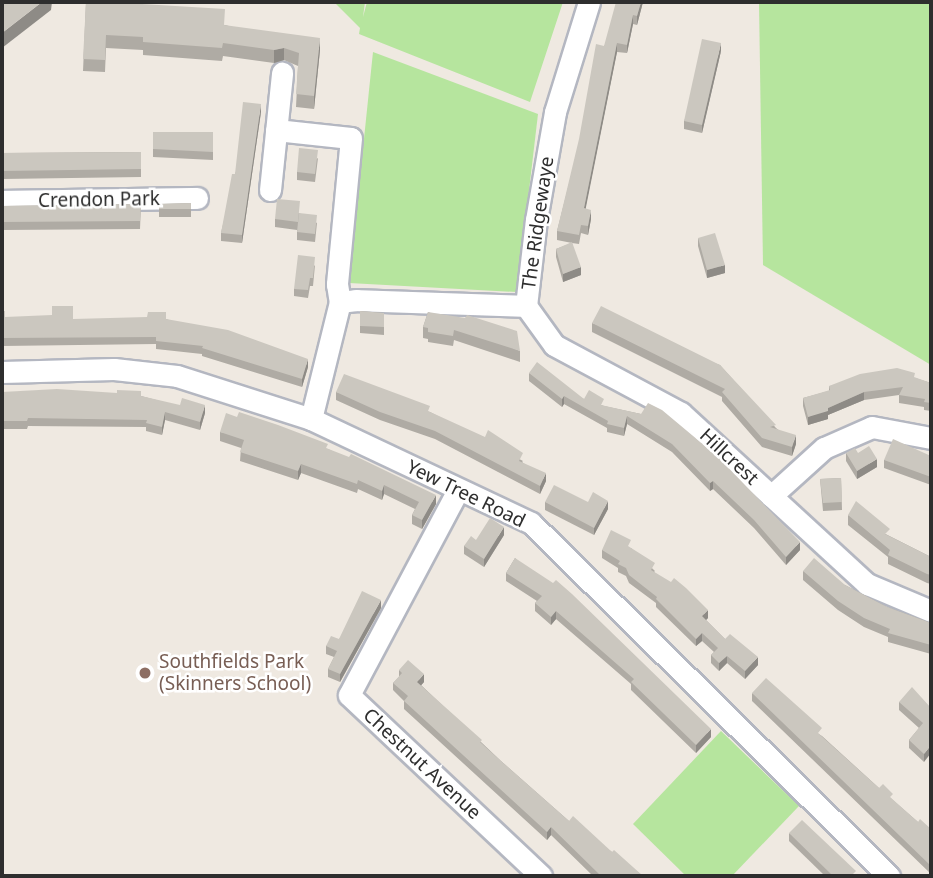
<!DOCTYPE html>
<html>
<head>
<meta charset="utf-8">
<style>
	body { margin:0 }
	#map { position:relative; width:933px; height:878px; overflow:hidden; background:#efe9e1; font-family:"Noto Sans",sans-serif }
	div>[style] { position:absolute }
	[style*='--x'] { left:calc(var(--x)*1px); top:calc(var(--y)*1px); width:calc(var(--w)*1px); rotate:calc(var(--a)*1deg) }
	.green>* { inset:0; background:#b6e59e }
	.roads { filter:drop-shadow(2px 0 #b4b7c1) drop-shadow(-2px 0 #b4b7c1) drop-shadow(0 2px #b4b7c1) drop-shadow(0 -2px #b4b7c1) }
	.minor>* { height:21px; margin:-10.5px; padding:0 10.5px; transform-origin:10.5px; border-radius:10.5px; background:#fff }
	.wall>* { inset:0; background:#afaba4 }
	.shaded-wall>* { inset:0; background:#8e8b86 }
	.building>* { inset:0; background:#cbc7bf }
	.dots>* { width:19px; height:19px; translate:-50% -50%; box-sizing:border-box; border:4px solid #fff; border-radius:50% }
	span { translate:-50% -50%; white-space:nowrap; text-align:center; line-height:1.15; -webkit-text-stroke:5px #fff; paint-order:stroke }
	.street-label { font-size:19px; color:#2e2e2e }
	.education-label { font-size:19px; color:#785e54 }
	.left { translate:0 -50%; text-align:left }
	.frame { position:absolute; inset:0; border:4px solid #2e2e2e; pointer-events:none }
</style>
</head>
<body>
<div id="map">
	<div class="green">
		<div style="clip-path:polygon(334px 2px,365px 2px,363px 17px,367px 2px,563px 2px,530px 102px,359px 34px,360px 28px)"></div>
		<div style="clip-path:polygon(759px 2px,931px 2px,931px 365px,763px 265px)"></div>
		<div style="clip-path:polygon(373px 52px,538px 114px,517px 292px,349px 283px)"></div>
		<div style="clip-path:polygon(721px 731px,799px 806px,732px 876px,686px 876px,633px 824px)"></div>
	</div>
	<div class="roads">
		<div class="minor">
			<div style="--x:276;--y:130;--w:75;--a:6.1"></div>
			<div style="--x:351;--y:138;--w:147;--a:95.5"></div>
			<div style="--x:337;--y:284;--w:18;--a:81"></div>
			<div style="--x:270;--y:190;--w:118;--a:-84.1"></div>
			<div style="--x:2;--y:201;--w:195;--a:-0.9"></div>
			<div style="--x:526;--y:306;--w:48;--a:54.3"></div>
			<div style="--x:554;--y:345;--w:144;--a:28.2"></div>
			<div style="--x:681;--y:413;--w:253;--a:42.6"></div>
			<div style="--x:867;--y:584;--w:69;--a:22.9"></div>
			<div style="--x:2;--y:372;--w:112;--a:-1.5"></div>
			<div style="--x:114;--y:369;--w:63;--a:6.3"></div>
			<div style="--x:177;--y:376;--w:141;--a:17.8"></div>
			<div style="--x:311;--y:419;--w:243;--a:25.3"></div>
			<div style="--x:531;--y:523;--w:503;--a:44.6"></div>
			<div style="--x:311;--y:419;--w:121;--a:-76.1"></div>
			<div style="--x:340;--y:302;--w:16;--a:-7"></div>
			<div style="--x:356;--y:300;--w:170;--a:2"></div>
			<div style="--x:526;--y:306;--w:87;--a:-83.4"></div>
			<div style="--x:536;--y:220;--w:110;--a:-80"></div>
			<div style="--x:555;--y:112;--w:115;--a:-72.8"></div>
			<div style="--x:458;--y:490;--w:232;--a:118"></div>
			<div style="--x:349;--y:695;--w:264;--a:43.3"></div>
			<div style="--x:771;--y:496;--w:72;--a:-42.2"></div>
			<div style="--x:824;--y:448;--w:52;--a:-23.6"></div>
			<div style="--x:872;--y:427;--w:60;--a:10.6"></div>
		</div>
	</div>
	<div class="wall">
		<div style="clip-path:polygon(86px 2px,225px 25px,320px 50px,314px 109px,296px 107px,298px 66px,284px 60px,274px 63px,223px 56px,222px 61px,143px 55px,143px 50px,106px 48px,105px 72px,83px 71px)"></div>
		<div style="clip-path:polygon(643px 2px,637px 25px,633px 24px,627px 53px,617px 52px,585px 209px,591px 219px,588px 235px,581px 233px,579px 244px,572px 243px,581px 275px,563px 282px,556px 257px,556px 249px,572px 243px,557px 240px,557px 231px,604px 46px)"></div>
		<div style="clip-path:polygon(721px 51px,702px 133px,684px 129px,684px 121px)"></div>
		<div style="clip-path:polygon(261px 112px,242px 243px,221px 241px,221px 233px,235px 174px)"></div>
		<div style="clip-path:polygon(153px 132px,213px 132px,213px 160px,153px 157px)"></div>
		<div style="clip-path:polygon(141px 152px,141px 177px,2px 179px,2px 153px)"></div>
		<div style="clip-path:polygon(318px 158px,315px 182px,297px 180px,297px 172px)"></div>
		<div style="clip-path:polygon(191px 203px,191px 217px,159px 217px,159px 204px)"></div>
		<div style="clip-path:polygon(141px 204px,140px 229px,2px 230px,2px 206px)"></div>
		<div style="clip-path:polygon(299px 213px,317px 223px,315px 242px,297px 240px,297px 230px,275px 227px,275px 219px)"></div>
		<div style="clip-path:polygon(698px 238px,725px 273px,707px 278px,698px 246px)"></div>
		<div style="clip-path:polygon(315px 265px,313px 286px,310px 286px,308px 298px,294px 296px,294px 289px)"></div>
		<div style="clip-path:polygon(2px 311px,5px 317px,73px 319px,166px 319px,308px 367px,302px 387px,202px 356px,202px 354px,156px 349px,156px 344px,2px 346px)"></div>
		<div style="clip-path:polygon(360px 311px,384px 313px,384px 335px,360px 333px)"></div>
		<div style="clip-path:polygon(428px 312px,520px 351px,520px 362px,454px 340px,453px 346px,428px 342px,428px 339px,423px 338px,423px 327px)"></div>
		<div style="clip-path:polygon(592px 323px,720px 365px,776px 428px,796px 444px,792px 456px,762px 447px,722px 401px,722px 397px,592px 332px)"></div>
		<div style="clip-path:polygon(529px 373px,584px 399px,604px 406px,641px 414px,800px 550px,786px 565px,754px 528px,713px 489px,710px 491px,672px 452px,627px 424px,624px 436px,607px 432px,607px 428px,564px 404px,562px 407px,529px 381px)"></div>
		<div style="clip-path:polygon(915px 378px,931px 383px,931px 411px,924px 410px,924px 407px,899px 403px,899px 395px,864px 400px,828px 415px,828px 419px,808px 425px,803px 406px,803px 398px,829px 391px,829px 386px)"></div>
		<div style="clip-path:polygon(2px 392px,141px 396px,205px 413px,200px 430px,165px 420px,162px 435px,146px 431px,146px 427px,28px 426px,27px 429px,2px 429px)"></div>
		<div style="clip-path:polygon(336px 392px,430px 412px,523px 461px,522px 462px,546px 481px,540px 494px,435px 439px,380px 420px,336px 400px)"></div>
		<div style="clip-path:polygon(220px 432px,328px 449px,436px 504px,422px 529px,412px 524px,412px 515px,415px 509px,384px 494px,382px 500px,358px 489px,357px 493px,301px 473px,298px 480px,240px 461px,241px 448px,220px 441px)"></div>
		<div style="clip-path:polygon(846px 453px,877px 467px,857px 479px,846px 461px)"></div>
		<div style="clip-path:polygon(931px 456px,931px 485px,884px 468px,884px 460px)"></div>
		<div style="clip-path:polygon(841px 478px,842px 510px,823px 511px,820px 479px)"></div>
		<div style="clip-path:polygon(545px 502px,608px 509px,594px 535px,545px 510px)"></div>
		<div style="clip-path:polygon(848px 515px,931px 557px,931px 584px,927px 583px,888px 564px,888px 557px,848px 525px)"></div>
		<div style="clip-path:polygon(504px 535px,484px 567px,464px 554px,464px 546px,476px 540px)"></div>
		<div style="clip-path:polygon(631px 548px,655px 571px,654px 572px,708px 618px,706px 620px,725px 639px,758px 665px,745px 679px,727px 663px,719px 671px,711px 663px,711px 655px,714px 652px,702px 641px,696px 646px,656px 607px,656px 603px,629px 583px,626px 576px,618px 572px,618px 568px,602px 558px,602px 550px)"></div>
		<div style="clip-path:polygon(515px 558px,711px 737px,696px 753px,631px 690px,631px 684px,556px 619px,551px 625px,535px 611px,535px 603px,537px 601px,506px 581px,506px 573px)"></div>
		<div style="clip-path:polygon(803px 571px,845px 585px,887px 607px,931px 623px,931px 654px,888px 642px,888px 637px,864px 627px,838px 610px,803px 580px)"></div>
		<div style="clip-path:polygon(381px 608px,340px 682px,328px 677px,328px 669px,334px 657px,326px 654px,326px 646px,339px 639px)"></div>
		<div style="clip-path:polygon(399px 670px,424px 682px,421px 685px,501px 761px,569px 821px,612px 852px,643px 876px,593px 876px,551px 835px,547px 840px,404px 709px,404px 701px,393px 690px,393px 683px,399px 677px)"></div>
		<div style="clip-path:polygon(752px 693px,822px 736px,879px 788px,918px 822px,931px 829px,931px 874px,752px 701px)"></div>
		<div style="clip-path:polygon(899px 702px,931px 708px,924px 762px,909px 748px,909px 740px,919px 728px,899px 710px)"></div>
		<div style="clip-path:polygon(789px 833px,856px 876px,825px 876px,789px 841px)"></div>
	</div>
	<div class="shaded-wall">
		<div style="clip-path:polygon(42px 2px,52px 2px,51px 10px,2px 48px,2px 33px)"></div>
		<div style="clip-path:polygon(641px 2px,643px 2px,637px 25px,637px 16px)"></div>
		<div style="clip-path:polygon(633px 15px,633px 24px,627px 53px,627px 45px)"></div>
		<div style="clip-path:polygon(320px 38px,320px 50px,314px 109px,314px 96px)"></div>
		<div style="clip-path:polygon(617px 43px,617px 52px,584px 217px,584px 208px)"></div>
		<div style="clip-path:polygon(721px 43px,721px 51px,702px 133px,702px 125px)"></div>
		<div style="clip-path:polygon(284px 48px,284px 60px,274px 63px,274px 50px)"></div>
		<div style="clip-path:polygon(261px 104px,261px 112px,242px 243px,242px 235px)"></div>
		<div style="clip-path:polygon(591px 210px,591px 219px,588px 235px,588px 226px)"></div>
		<div style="clip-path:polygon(725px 265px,725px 273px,707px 278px,707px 270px)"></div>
		<div style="clip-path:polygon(581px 267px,581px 275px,563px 282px,563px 274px)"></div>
		<div style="clip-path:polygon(308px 359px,308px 367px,302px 387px,302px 379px)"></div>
		<div style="clip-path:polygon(864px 392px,864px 400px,828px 415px,828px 419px,808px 425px,808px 417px)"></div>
		<div style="clip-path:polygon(564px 396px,564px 404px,562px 407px,562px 399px)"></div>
		<div style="clip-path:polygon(205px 405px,205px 413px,200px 430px,200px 422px)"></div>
		<div style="clip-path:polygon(165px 412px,165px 420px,162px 435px,162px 427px)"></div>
		<div style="clip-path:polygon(627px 416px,627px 424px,624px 436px,624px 428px)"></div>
		<div style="clip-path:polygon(796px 435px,796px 444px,792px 456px,792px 447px)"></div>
		<div style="clip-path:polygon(877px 459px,877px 467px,857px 479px,857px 471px)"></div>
		<div style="clip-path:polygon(301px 464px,301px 473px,298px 480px,298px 471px)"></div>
		<div style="clip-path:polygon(546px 473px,546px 481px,540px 494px,540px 486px)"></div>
		<div style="clip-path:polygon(713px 481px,713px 489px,710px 491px,710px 483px)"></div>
		<div style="clip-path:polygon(384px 485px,384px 494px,382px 500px,382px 491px)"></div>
		<div style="clip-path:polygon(436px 495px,436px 504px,422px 529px,422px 520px)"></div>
		<div style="clip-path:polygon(608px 501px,608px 509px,594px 535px,594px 528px)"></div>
		<div style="clip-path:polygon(504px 527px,504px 535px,484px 567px,484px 559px)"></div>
		<div style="clip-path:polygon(800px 542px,800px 550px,786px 565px,786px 557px)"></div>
		<div style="clip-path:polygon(381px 600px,381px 608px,340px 682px,340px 674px)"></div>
		<div style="clip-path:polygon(708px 610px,708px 618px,702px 624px,702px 616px)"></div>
		<div style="clip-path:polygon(556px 611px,556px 619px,551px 625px,551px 617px)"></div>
		<div style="clip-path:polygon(702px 633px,702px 641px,696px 646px,696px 639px)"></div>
		<div style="clip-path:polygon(727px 656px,727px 663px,719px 671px,719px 663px)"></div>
		<div style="clip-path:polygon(758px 657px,758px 665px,745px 679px,745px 671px)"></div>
		<div style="clip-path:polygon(424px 674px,424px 682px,417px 690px,417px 682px)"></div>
		<div style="clip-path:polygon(711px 729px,711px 737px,696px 753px,696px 745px)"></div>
		<div style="clip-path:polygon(931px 745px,931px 753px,924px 762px,924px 754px)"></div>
		<div style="clip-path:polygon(551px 827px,551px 835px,547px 840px,547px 832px)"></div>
	</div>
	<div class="building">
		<div style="clip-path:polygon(2px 2px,42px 2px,2px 33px)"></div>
		<div style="clip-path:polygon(86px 2px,109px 2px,225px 9px,224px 25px,320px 38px,314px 96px,296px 94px,299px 53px,284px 48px,274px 50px,223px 43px,222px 48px,143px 42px,143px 37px,106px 35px,105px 60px,83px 59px)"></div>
		<div style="clip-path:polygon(616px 2px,641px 2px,637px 16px,633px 15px,627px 45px,617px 43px,584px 208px,591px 210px,588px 226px,581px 225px,579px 235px,557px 231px,579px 139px,596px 44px,604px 46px)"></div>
		<div style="clip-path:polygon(702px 39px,721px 43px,702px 125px,684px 121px)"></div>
		<div style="clip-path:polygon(243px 102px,261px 104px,242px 235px,221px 233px,232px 174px,235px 174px)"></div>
		<div style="clip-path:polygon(153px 132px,213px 132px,213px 152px,153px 149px)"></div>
		<div style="clip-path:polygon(299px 148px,318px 150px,315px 174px,297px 172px)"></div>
		<div style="clip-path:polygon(141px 152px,141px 169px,2px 171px,2px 153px)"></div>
		<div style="clip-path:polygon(277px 199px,300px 201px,298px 222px,275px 219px)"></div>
		<div style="clip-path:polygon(191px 203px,191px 209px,159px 209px,159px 204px)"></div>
		<div style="clip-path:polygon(141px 204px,140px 221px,2px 222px,2px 206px)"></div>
		<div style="clip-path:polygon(299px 213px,317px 215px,315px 234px,297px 232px)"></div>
		<div style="clip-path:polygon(715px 233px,725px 265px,707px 270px,698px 238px)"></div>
		<div style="clip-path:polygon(572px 242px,581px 267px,563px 274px,556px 249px)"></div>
		<div style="clip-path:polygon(298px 255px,315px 257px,313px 278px,310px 278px,308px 290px,294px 289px)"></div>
		<div style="clip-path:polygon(52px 306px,73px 306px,73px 319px,147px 317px,148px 312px,166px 312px,166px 319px,228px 330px,308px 359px,302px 379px,202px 348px,203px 346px,156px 341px,156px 337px,2px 338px,2px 311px,5px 311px,5px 317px,52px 315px)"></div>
		<div style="clip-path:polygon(601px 306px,720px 365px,776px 425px,770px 427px,796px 435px,792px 447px,762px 438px,722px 392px,725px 389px,592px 323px)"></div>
		<div style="clip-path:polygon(360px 311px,384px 313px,384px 327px,360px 326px)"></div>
		<div style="clip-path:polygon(428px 312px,465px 318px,467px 315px,517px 331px,520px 351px,454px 330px,453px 336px,428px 332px,428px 328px,423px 327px)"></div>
		<div style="clip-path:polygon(537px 362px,584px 399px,589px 390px,604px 399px,601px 405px,641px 414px,648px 403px,662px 410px,717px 456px,800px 542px,786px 557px,754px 520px,713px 481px,710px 483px,672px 444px,627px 416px,624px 428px,607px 424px,608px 421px,564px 396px,562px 399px,529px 373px)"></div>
		<div style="clip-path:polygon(897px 368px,915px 373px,914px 377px,931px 383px,931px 403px,924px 402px,925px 399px,899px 395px,903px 387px,864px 392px,828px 408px,828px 411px,808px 417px,803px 398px,830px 390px,829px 386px,860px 374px)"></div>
		<div style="clip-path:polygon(344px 374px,430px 406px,428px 411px,485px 437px,488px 430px,523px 453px,519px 461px,546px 473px,540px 486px,435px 431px,380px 412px,336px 392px)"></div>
		<div style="clip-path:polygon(57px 389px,117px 393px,117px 390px,141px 391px,141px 396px,180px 405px,182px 398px,205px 405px,200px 422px,165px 412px,162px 427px,146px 423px,147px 420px,28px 418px,27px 421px,2px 421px,2px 392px)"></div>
		<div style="clip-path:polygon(239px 412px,278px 425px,328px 444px,326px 448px,349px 457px,351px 454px,436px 495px,422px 520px,412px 515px,419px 502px,384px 485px,382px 491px,358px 480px,357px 484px,301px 464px,298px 471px,240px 452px,244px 440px,220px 432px,226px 413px,237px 417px)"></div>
		<div style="clip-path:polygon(893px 439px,931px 456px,931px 477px,884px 460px)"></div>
		<div style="clip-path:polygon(869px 446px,877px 459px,857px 471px,846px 453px,855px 448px,858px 453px)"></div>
		<div style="clip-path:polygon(841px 478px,842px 502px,823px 503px,820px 479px)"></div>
		<div style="clip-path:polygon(554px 485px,588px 502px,593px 492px,608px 501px,594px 528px,545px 502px)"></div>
		<div style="clip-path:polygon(856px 501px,890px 529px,885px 534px,931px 557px,931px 575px,927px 574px,888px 555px,890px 550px,848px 515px)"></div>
		<div style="clip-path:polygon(490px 518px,504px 527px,484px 559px,464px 546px,471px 536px,476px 540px)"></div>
		<div style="clip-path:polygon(611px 530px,631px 540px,628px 546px,655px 563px,651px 570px,671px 582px,674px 578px,686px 588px,708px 610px,702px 616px,725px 639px,730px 634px,758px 657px,745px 671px,727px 656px,719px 663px,711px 655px,718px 648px,702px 633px,696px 639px,656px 599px,657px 597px,629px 575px,626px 568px,618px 564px,620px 561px,602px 550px)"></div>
		<div style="clip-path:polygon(515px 558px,553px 583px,556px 580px,572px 594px,711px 729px,696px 745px,631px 682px,634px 679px,556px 611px,551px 617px,535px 603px,542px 596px,506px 573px)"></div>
		<div style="clip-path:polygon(814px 558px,845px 585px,887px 607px,931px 623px,931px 645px,888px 633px,890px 629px,864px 618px,838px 601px,803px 571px)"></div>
		<div style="clip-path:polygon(362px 591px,381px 600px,340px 674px,328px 669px,337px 651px,326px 646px,331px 636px,339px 639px)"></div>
		<div style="clip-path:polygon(408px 660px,424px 674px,417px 682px,482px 740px,480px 742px,501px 761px,569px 821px,573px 816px,612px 852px,614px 850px,643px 876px,601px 876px,551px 827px,547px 832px,404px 701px,408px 696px,393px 683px,402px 673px,399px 670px)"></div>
		<div style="clip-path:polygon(766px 678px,822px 728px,818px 733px,879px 788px,883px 784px,893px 794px,890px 797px,918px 822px,920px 819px,931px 829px,931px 866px,752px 693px)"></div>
		<div style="clip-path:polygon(912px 687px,931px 708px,931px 745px,924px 754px,909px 740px,923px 723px,899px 702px)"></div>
		<div style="clip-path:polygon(802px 820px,856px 871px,851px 876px,833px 876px,789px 833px)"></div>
	</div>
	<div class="dots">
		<div style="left:145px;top:673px;background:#8d6e63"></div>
	</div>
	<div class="street-label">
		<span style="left:99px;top:200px;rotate:-1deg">Crendon Park</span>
		<span style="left:538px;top:223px;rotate:-82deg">The Ridgewaye</span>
		<span style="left:729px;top:457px;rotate:43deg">Hillcrest</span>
		<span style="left:466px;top:494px;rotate:26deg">Yew Tree Road</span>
		<span style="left:422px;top:764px;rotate:43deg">Chestnut Avenue</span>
	</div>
	<div class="education-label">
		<span class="left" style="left:159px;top:673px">Southfields Park<br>(Skinners School)</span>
	</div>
	<div class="frame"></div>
</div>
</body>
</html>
